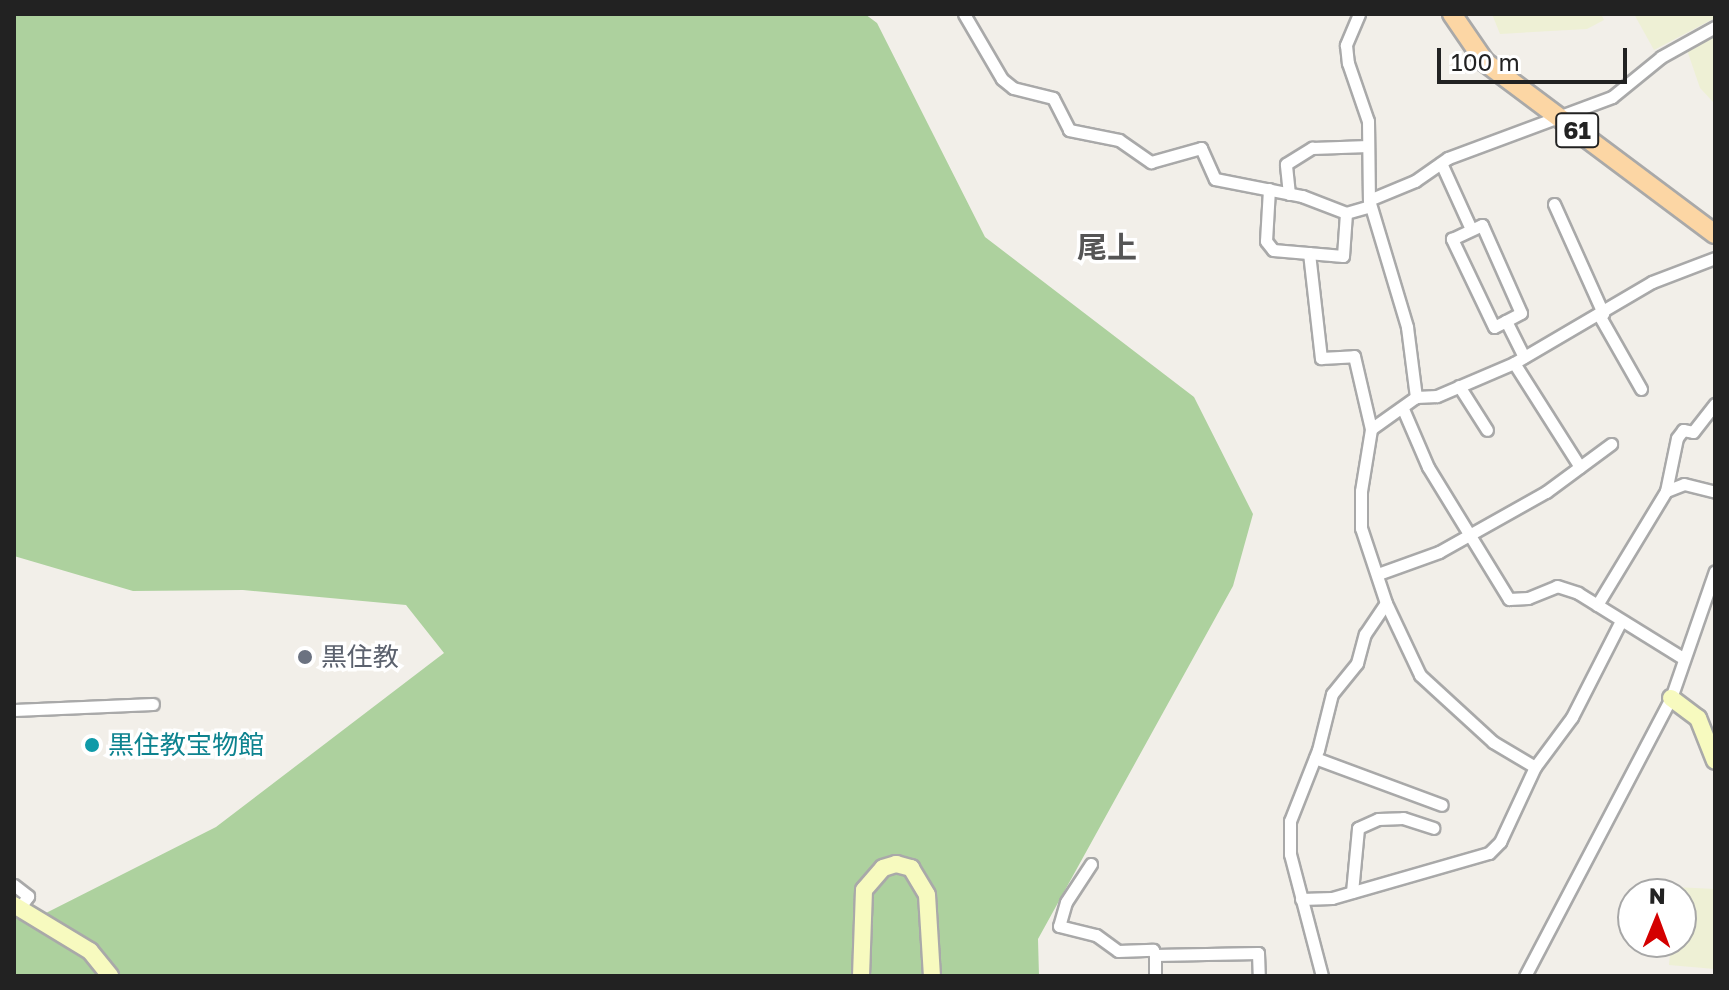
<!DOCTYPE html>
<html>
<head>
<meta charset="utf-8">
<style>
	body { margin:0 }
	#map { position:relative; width:1729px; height:990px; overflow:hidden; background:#f2efe9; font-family:"Golos Text","Noto Sans JP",sans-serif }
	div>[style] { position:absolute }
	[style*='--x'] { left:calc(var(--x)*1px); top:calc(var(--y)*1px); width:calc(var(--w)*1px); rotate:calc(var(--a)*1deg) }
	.farmland>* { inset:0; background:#eef0d5 }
	.forest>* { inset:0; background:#add19e }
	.roads { filter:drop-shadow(2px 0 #a9a9a9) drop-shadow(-2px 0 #a9a9a9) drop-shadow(0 2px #a9a9a9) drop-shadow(0 -2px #a9a9a9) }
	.street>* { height:11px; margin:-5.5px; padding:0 5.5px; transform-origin:5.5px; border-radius:5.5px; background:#fff }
	.secondary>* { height:16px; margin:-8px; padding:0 8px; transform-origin:8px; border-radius:8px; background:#f7fabf }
	.primary>* { height:18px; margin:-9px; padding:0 9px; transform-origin:9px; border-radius:9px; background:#fcd6a4 }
	.dots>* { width:22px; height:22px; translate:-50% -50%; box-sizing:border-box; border:4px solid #fff; border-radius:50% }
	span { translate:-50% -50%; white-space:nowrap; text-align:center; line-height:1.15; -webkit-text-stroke:7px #fff; paint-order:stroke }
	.shield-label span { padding:2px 6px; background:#fff; border:2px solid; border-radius:6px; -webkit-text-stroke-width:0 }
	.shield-label { font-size:24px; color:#222; font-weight:700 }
	.worship-label { font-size:26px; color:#5b616d }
	.left { translate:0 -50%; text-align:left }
	.culture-label { font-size:26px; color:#0d838f }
	.quarter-label { font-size:30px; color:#555; font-weight:700 }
	.frame { position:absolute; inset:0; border:16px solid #222; pointer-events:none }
	.north { position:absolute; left:1617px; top:878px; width:80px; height:80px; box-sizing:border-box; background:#fff; border:2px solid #a7a7a7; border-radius:50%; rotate:1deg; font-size:22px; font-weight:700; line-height:32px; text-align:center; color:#222 }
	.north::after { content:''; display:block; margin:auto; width:28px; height:36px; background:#d40000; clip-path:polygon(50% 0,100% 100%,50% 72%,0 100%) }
	.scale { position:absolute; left:1437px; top:48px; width:190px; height:36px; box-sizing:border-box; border:4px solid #222; border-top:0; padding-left:10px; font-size:24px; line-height:28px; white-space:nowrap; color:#222; -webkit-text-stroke:6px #fff; paint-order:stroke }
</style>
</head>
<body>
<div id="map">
	<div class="farmland">
		<div style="clip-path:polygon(1492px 14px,1601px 14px,1604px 20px,1587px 29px,1500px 34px)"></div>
		<div style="clip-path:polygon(1634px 14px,1715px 14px,1715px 18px,1654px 50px)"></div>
		<div style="clip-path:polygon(1715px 35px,1715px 104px,1700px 88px,1687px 50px)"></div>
		<div style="clip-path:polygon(1675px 887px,1715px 889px,1715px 969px,1669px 965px,1671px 942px,1681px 942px,1681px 894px,1675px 894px)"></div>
	</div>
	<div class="forest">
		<div style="clip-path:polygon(14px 14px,865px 14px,877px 23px,985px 237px,1194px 397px,1253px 514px,1233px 586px,1038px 939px,1039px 976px,14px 976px,14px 912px,44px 914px,216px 827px,444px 653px,406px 605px,243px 590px,133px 591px,14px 556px)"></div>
	</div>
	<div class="roads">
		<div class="street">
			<div style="--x:964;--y:14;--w:75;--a:59.7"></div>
			<div style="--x:1002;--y:79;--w:14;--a:39"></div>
			<div style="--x:1013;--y:88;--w:41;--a:14"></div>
			<div style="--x:1053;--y:98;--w:36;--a:63"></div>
			<div style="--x:1069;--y:130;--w:51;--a:11.3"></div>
			<div style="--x:1119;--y:140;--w:39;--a:35"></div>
			<div style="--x:1151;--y:162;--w:52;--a:-15.6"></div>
			<div style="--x:1201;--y:148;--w:34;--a:66"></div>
			<div style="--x:1215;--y:179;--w:89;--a:11.1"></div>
			<div style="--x:1302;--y:196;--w:47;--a:21.1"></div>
			<div style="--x:1346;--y:213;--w:25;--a:-16"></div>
			<div style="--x:1359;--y:14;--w:34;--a:113"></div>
			<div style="--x:1346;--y:45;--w:18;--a:84"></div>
			<div style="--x:1348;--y:63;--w:61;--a:71"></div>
			<div style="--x:1368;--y:121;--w:79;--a:89.3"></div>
			<div style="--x:1369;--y:200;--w:133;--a:73.3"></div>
			<div style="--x:1407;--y:327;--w:71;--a:82.7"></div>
			<div style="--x:1441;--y:163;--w:72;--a:65.6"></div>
			<div style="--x:1269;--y:189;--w:52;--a:93.3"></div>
			<div style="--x:1266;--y:241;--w:11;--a:52"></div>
			<div style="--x:1273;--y:250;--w:70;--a:4.9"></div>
			<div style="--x:1343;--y:256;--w:43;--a:-86"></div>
			<div style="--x:1289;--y:194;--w:30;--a:-96"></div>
			<div style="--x:1286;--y:164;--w:31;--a:-32"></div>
			<div style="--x:1312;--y:148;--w:56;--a:-2"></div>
			<div style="--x:1369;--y:200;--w:50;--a:-22.4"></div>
			<div style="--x:1415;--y:181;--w:40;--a:-34.9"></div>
			<div style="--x:1448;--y:158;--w:175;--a:-20.4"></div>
			<div style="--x:1612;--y:97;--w:63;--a:-39.2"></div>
			<div style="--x:1661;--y:57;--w:62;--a:-29.1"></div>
			<div style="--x:1554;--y:204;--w:120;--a:65.8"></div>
			<div style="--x:1309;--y:253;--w:106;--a:83.5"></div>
			<div style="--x:1321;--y:358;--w:33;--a:-3"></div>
			<div style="--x:1354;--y:356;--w:75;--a:76.9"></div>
			<div style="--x:1599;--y:315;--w:85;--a:60.4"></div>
			<div style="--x:1506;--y:321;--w:13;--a:153"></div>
			<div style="--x:1494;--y:327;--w:98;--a:-115.5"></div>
			<div style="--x:1452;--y:239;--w:33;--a:-25"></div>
			<div style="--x:1482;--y:225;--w:96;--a:66.1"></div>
			<div style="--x:1521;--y:313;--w:17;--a:152"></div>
			<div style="--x:1506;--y:321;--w:40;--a:63.4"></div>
			<div style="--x:1514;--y:363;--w:123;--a:57.6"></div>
			<div style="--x:1459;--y:386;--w:52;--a:57.5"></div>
			<div style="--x:1403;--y:409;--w:63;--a:66.7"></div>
			<div style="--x:1428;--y:467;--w:155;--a:58.5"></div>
			<div style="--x:1509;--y:599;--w:19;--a:-3"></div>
			<div style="--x:1528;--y:598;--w:31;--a:-22"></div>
			<div style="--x:1557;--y:586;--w:22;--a:18"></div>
			<div style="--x:1578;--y:593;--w:123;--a:31.8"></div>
			<div style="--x:1666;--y:491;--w:54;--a:-78.3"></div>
			<div style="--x:1677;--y:438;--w:10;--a:-53"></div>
			<div style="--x:1683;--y:430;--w:10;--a:11"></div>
			<div style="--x:1693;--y:432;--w:36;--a:-52"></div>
			<div style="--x:1378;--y:574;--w:65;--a:-19.8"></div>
			<div style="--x:1439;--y:552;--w:123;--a:-29.3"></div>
			<div style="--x:1546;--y:492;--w:81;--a:-36.4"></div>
			<div style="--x:1597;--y:605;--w:133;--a:-58.8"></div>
			<div style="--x:1666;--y:491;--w:19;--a:-21"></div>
			<div style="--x:1684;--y:484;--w:32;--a:14"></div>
			<div style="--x:14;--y:710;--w:139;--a:-2.5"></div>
			<div style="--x:1315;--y:758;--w:135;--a:20.3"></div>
			<div style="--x:1535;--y:767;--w:49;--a:-149.2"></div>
			<div style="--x:1493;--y:742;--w:99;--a:-137.5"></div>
			<div style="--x:1420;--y:675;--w:80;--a:-115.3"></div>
			<div style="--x:1386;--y:603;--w:79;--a:-108.4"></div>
			<div style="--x:1361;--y:528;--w:37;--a:-90"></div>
			<div style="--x:1361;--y:491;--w:63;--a:-80.8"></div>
			<div style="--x:1371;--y:429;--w:55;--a:-35.4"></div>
			<div style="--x:1416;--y:397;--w:21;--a:-3"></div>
			<div style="--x:1437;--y:396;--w:84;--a:-23.2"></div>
			<div style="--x:1514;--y:363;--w:160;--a:-30.4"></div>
			<div style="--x:1652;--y:282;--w:67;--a:-20.9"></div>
			<div style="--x:1091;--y:864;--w:45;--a:123.3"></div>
			<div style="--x:1066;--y:902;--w:25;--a:106"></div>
			<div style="--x:1059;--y:926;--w:38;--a:14"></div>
			<div style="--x:1096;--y:935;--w:27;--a:36"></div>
			<div style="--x:1118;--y:951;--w:35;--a:-2"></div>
			<div style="--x:1153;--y:950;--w:5;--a:68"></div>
			<div style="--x:14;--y:885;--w:18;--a:38"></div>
			<div style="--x:28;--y:896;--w:16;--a:125"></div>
			<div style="--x:1352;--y:892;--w:64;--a:-84.6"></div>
			<div style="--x:1358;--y:828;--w:22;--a:-24"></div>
			<div style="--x:1378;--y:819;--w:25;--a:-2"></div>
			<div style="--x:1403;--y:818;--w:32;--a:18"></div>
			<div style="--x:1301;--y:899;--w:31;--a:-2"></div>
			<div style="--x:1332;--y:898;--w:163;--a:-16"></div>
			<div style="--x:1489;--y:853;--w:16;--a:-45"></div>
			<div style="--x:1500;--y:842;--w:83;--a:-65"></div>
			<div style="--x:1535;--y:767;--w:62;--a:-53.5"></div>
			<div style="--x:1572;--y:717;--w:108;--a:-63"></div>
			<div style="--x:1155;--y:976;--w:21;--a:-90"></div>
			<div style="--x:1155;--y:955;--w:103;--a:-1.1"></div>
			<div style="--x:1258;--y:953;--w:23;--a:88"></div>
			<div style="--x:1322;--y:976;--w:126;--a:-104.7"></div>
			<div style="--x:1290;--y:854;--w:33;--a:-90"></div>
			<div style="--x:1290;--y:821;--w:76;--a:-68.5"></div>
			<div style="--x:1318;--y:750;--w:58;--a:-76"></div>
			<div style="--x:1332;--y:694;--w:40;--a:-51"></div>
			<div style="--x:1357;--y:663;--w:30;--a:-75"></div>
			<div style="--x:1365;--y:634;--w:37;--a:-56"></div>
			<div style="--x:1525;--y:976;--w:314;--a:-62.3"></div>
			<div style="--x:1671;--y:698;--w:134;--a:-70.9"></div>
		</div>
		<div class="secondary">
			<div style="--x:1671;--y:698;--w:34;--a:37"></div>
			<div style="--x:1698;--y:718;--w:46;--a:68.4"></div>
			<div style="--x:14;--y:905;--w:89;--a:31.2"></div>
			<div style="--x:90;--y:951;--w:32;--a:51"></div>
			<div style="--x:861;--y:976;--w:86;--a:-88"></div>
			<div style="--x:864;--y:890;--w:29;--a:-49"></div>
			<div style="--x:883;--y:868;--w:14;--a:-17"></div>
			<div style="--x:896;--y:864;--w:16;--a:15"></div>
			<div style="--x:911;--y:868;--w:31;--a:59"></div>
			<div style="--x:927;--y:895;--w:81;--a:86.5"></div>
		</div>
		<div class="primary">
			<div style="--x:1452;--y:14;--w:58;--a:55.5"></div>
			<div style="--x:1485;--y:62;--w:287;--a:36.8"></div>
		</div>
	</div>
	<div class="dots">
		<div style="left:305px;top:657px;background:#6b7280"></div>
		<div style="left:92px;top:745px;background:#0f9aa8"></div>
	</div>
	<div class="shield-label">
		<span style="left:1577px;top:130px">61</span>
	</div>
	<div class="worship-label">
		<span class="left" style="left:321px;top:657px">黒住教</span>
	</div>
	<div class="culture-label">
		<span class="left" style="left:108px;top:745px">黒住教宝物館</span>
	</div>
	<div class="quarter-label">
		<span style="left:1107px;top:247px">尾上</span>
	</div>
	<div class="frame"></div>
	<div class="north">N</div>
	<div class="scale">100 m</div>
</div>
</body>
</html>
